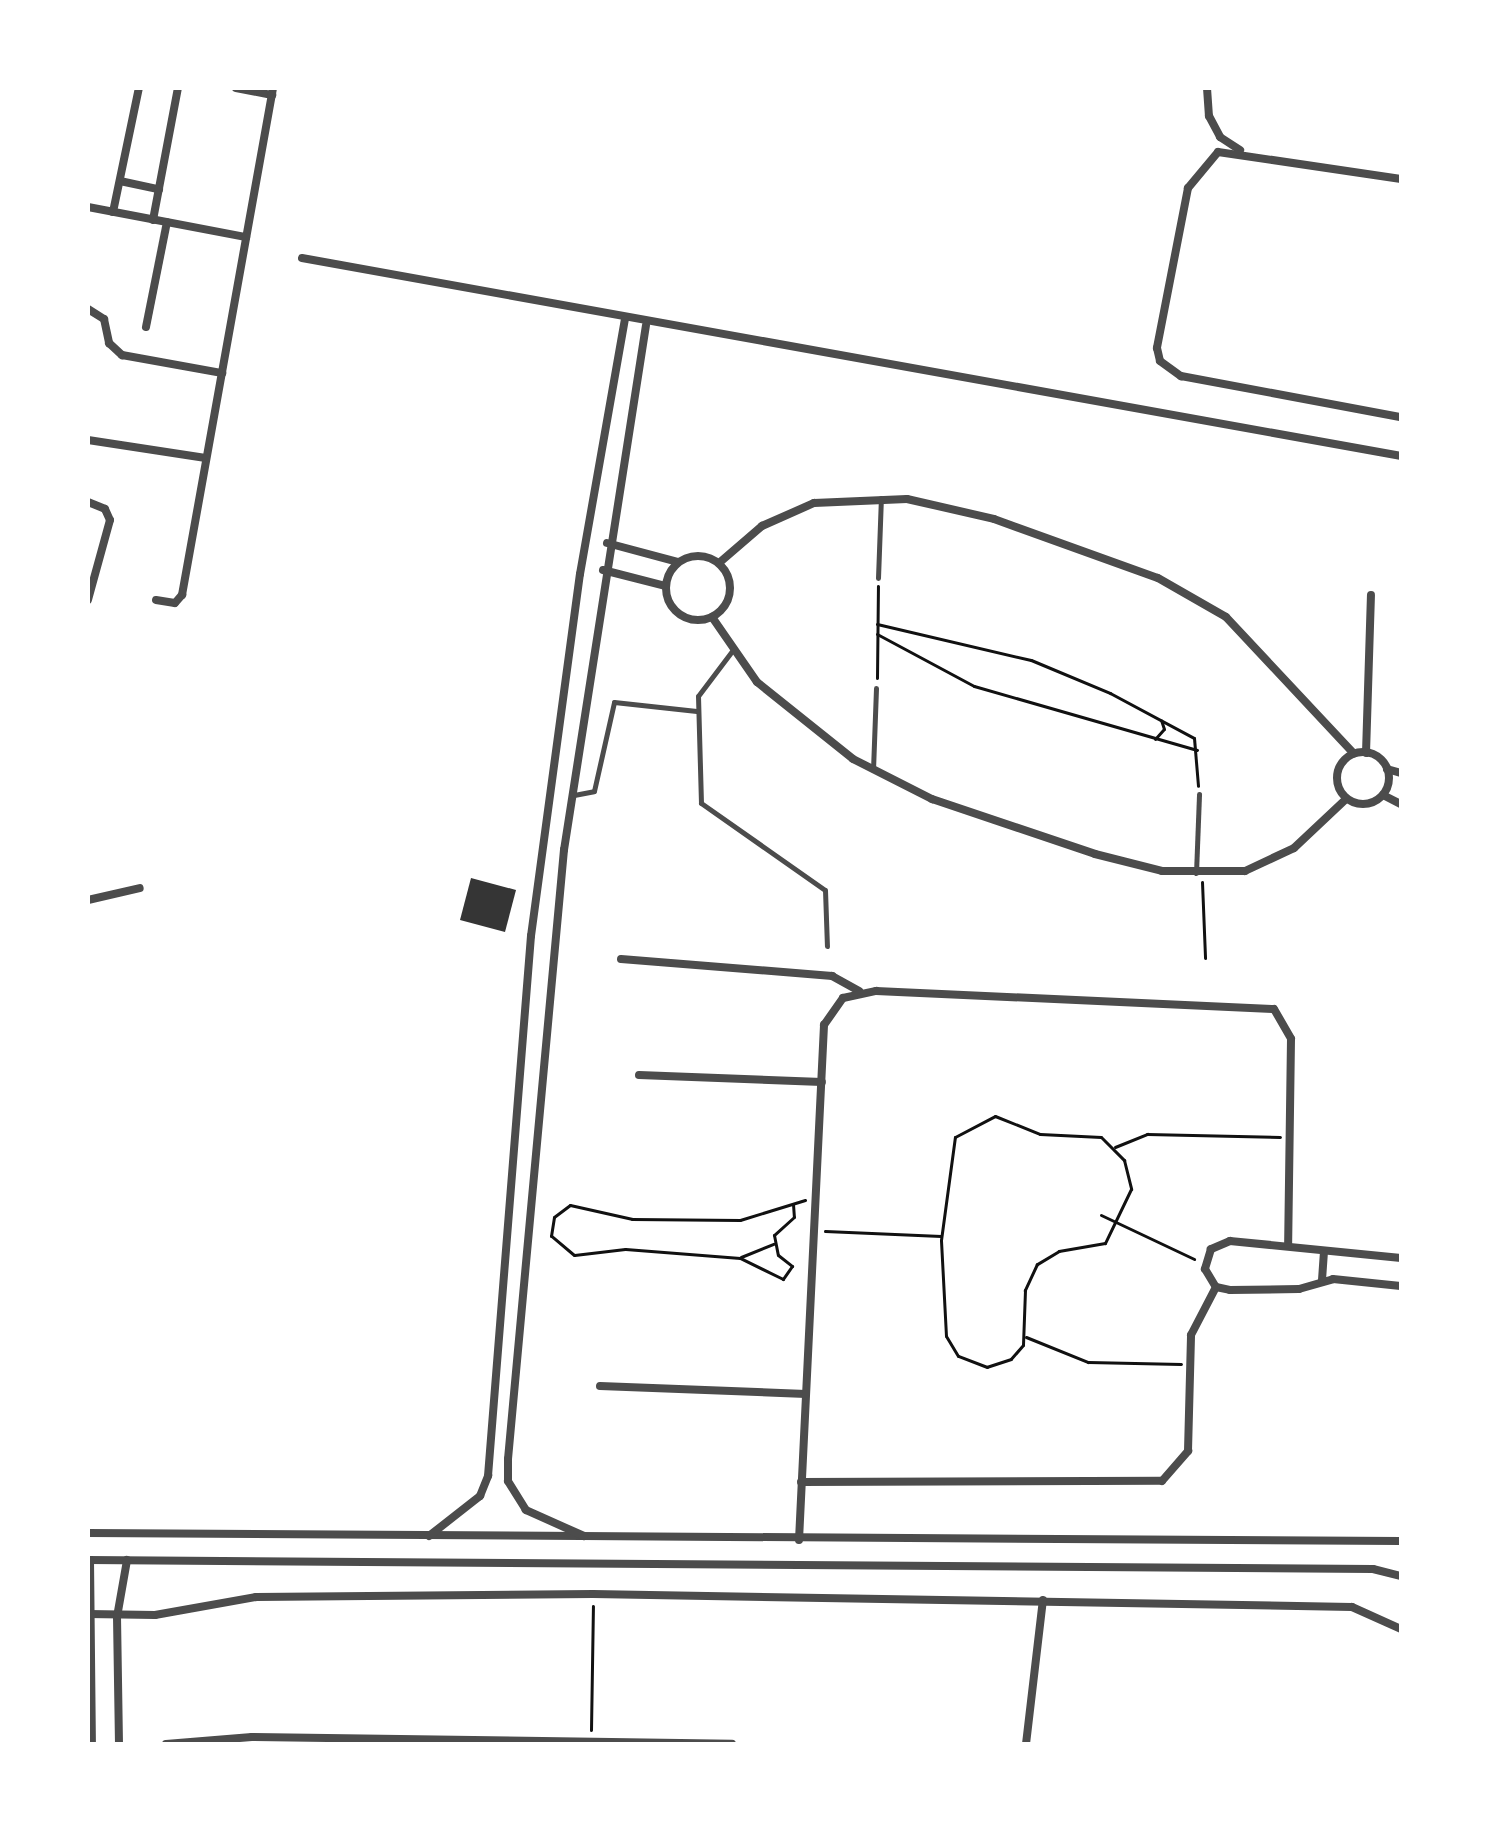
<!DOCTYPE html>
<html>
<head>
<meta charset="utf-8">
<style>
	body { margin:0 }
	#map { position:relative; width:1489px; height:1832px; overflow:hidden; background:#fff; font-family:Rubik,sans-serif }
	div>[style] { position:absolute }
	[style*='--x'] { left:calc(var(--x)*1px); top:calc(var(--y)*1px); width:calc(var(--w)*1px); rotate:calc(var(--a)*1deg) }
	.building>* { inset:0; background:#353535 }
	.path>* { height:3px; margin:-1.5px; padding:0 1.5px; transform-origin:1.5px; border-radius:1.5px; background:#111 }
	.service>* { height:5px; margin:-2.5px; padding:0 2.5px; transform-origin:2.5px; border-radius:2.5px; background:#4c4c4c }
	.minor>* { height:8px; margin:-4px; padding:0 4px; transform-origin:4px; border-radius:4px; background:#4c4c4c }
	.minor>.ring { margin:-4px; padding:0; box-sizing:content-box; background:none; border:8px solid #4c4c4c; border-radius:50% }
	span { translate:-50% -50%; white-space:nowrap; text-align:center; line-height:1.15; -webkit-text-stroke:6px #fff; paint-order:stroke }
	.frame { position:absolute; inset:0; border:90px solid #fff; pointer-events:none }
</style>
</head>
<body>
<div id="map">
	<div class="building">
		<div style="clip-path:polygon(471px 878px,516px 890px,505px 932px,460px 920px)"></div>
	</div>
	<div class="path">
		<div style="--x:877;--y:624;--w:158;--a:13.2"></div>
		<div style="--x:1031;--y:660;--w:86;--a:22.7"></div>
		<div style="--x:1110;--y:693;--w:95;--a:28.2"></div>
		<div style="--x:1194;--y:738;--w:48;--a:85.2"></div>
		<div style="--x:877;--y:634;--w:110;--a:28.2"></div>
		<div style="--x:974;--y:686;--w:232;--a:16"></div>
		<div style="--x:877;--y:678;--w:92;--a:-89.4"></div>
		<div style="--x:1155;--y:739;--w:13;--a:-48"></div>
		<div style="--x:1164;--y:729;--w:9;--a:-108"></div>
		<div style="--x:1202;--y:882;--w:76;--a:87.7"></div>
		<div style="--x:995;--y:1116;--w:48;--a:21.8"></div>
		<div style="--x:1040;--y:1134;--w:61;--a:2.8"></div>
		<div style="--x:1101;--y:1137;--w:33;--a:45"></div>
		<div style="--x:1124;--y:1160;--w:30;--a:76"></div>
		<div style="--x:1131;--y:1189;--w:60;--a:115.7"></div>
		<div style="--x:1105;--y:1243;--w:47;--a:170.1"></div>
		<div style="--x:1059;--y:1251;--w:26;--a:149"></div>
		<div style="--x:1037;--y:1264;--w:29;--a:115"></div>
		<div style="--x:1025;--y:1290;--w:55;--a:92.1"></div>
		<div style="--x:1023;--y:1345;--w:18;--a:131"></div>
		<div style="--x:1011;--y:1359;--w:25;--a:162"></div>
		<div style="--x:987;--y:1367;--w:31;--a:-159"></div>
		<div style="--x:958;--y:1356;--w:23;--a:-121"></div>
		<div style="--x:946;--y:1336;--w:96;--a:-93"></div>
		<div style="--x:941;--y:1240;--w:104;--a:-82.3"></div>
		<div style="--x:955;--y:1137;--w:45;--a:-27.7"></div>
		<div style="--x:1115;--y:1147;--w:35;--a:-22"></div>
		<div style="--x:1147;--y:1134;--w:133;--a:1.3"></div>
		<div style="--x:793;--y:1204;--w:13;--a:86"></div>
		<div style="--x:794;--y:1217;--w:27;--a:138"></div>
		<div style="--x:774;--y:1235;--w:20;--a:79"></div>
		<div style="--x:778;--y:1255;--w:18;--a:38"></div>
		<div style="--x:792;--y:1266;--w:16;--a:125"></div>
		<div style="--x:783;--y:1279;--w:48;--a:-154"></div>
		<div style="--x:740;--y:1258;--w:115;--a:-175.5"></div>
		<div style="--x:625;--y:1249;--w:51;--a:173.3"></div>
		<div style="--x:574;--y:1255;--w:30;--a:-140"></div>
		<div style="--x:551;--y:1236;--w:19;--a:-81"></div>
		<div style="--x:554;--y:1217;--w:20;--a:-37"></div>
		<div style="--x:570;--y:1205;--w:64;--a:12.7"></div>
		<div style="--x:632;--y:1219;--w:108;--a:0.5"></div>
		<div style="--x:740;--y:1220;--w:68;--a:-17.1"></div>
		<div style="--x:1101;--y:1215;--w:103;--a:25.3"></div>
		<div style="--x:825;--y:1231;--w:116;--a:2.5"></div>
		<div style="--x:741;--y:1257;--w:35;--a:-22"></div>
		<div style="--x:1026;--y:1337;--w:67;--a:22"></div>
		<div style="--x:1088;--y:1362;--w:93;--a:1.2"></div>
		<div style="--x:591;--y:1730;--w:124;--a:-89.1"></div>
	</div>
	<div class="service">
		<div style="--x:878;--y:578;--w:80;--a:-87.9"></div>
		<div style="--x:732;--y:651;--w:56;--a:127.1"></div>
		<div style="--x:698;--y:696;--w:107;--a:88.4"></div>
		<div style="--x:701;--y:803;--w:151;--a:35.1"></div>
		<div style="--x:825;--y:890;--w:56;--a:88"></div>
		<div style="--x:873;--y:770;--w:82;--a:-87.9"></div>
		<div style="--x:574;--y:795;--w:20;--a:-11"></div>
		<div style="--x:594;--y:791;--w:91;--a:-77.3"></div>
		<div style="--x:614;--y:702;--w:83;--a:6.2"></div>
		<div style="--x:1196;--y:873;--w:79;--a:-87.8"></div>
	</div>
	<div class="minor">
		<div style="--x:236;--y:88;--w:37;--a:11"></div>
		<div style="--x:1207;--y:88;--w:28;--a:86"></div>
		<div style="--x:1209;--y:116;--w:24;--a:62"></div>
		<div style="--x:1220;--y:137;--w:24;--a:33"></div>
		<div style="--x:1401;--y:179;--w:185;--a:-171.6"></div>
		<div style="--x:1218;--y:152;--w:47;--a:129.8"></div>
		<div style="--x:1188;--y:188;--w:163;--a:101"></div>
		<div style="--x:1157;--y:348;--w:13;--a:77"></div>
		<div style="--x:1160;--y:361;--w:26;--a:36"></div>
		<div style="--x:1181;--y:376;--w:224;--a:10.6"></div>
		<div style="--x:120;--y:181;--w:40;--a:12"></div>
		<div style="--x:88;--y:207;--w:161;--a:10.8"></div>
		<div style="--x:113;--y:212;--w:127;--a:-78.2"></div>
		<div style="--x:153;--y:220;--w:134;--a:-79.3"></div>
		<div style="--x:302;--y:258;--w:1117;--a:10.21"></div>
		<div style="--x:88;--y:309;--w:19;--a:32"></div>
		<div style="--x:104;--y:319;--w:25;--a:78"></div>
		<div style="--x:109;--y:343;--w:18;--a:43"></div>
		<div style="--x:122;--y:355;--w:102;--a:10.2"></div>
		<div style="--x:146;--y:327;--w:107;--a:-78.7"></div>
		<div style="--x:88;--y:440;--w:119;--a:8.7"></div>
		<div style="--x:88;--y:502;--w:18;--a:22"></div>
		<div style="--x:105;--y:509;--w:12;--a:66"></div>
		<div style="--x:110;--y:520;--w:83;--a:105.4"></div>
		<div style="--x:607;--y:543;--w:73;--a:15"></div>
		<div class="ring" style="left:666px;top:556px;width:56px;height:56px"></div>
		<div style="--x:719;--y:563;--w:57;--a:-40.7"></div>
		<div style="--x:762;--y:526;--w:57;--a:-23.9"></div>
		<div style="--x:814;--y:503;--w:93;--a:-2.5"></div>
		<div style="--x:907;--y:499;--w:89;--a:12.9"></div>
		<div style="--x:994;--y:519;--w:174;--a:19.8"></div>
		<div style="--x:1158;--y:578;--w:78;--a:29.8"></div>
		<div style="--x:1226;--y:617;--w:187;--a:46.9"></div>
		<div style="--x:603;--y:570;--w:65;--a:14.3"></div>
		<div style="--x:156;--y:600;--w:19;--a:9"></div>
		<div style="--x:175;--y:603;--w:11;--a:-49"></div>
		<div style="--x:182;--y:595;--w:515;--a:-79.82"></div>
		<div style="--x:712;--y:617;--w:79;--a:55.3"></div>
		<div style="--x:757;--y:682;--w:123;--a:38.7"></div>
		<div style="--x:853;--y:759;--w:89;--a:26.9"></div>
		<div style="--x:932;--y:799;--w:172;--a:18.6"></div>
		<div style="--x:1095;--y:854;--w:69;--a:14.2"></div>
		<div style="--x:1162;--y:871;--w:83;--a:0"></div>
		<div style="--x:1245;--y:871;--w:54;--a:-25.1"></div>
		<div style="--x:1294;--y:848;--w:71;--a:-43.3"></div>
		<div class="ring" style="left:1337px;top:752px;width:44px;height:44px"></div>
		<div style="--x:1366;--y:753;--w:158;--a:-88.2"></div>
		<div style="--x:1387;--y:769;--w:15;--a:16"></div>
		<div style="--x:1383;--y:795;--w:20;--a:27"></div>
		<div style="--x:88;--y:900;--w:53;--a:-13"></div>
		<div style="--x:621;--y:959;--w:212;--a:4.6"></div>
		<div style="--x:832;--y:976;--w:31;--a:29"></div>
		<div style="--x:639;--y:1075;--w:183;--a:2.2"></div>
		<div style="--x:1401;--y:1258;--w:172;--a:-174.3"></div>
		<div style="--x:1230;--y:1241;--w:21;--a:157"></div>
		<div style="--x:1211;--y:1249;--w:21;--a:107"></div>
		<div style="--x:1205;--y:1269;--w:21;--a:59"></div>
		<div style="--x:1216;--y:1287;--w:14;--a:12"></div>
		<div style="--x:1230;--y:1290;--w:69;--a:-0.8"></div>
		<div style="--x:1299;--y:1289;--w:35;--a:-16"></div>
		<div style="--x:1333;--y:1279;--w:68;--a:5.9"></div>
		<div style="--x:1322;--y:1280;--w:26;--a:-86"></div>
		<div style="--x:600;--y:1386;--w:206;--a:2.2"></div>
		<div style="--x:801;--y:1482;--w:361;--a:-0.2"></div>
		<div style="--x:1162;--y:1481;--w:40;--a:-49"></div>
		<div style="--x:1188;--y:1451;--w:116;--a:-88.5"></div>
		<div style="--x:1191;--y:1335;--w:54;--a:-62.5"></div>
		<div style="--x:88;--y:1533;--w:1313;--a:0.35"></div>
		<div style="--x:429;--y:1536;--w:65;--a:-38.1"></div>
		<div style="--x:480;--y:1496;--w:22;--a:-68"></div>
		<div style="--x:488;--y:1476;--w:542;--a:-85.45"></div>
		<div style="--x:531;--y:936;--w:365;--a:-82.3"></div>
		<div style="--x:580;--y:574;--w:258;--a:-80"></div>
		<div style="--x:584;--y:1536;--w:64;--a:-155.9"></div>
		<div style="--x:526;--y:1510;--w:34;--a:-122"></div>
		<div style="--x:508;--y:1481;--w:22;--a:-90"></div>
		<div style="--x:508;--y:1459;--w:612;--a:-84.75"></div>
		<div style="--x:564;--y:850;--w:531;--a:-81.12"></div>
		<div style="--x:799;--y:1540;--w:516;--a:-87.22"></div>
		<div style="--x:824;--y:1025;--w:33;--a:-55"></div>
		<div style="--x:843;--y:998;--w:34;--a:-12"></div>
		<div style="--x:876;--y:991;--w:398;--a:2.6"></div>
		<div style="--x:1274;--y:1009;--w:34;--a:60"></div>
		<div style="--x:1291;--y:1039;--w:206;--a:90.8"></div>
		<div style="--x:88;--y:1560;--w:1285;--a:0.4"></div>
		<div style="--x:1373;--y:1569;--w:29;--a:14"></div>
		<div style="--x:90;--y:1560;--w:184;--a:89.4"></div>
		<div style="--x:88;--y:1614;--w:67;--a:0.9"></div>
		<div style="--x:155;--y:1615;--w:103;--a:-10.1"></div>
		<div style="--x:256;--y:1597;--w:337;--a:-0.5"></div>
		<div style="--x:593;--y:1594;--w:759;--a:0.98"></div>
		<div style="--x:1352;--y:1607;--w:54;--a:24.2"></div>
		<div style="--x:119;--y:1744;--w:127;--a:-90.9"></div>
		<div style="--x:117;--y:1617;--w:58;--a:-80"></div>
		<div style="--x:166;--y:1744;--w:86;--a:-4.7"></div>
		<div style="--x:252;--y:1737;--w:480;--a:0.8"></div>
		<div style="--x:1026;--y:1744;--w:145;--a:-83.3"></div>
	</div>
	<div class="frame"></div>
</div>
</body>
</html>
